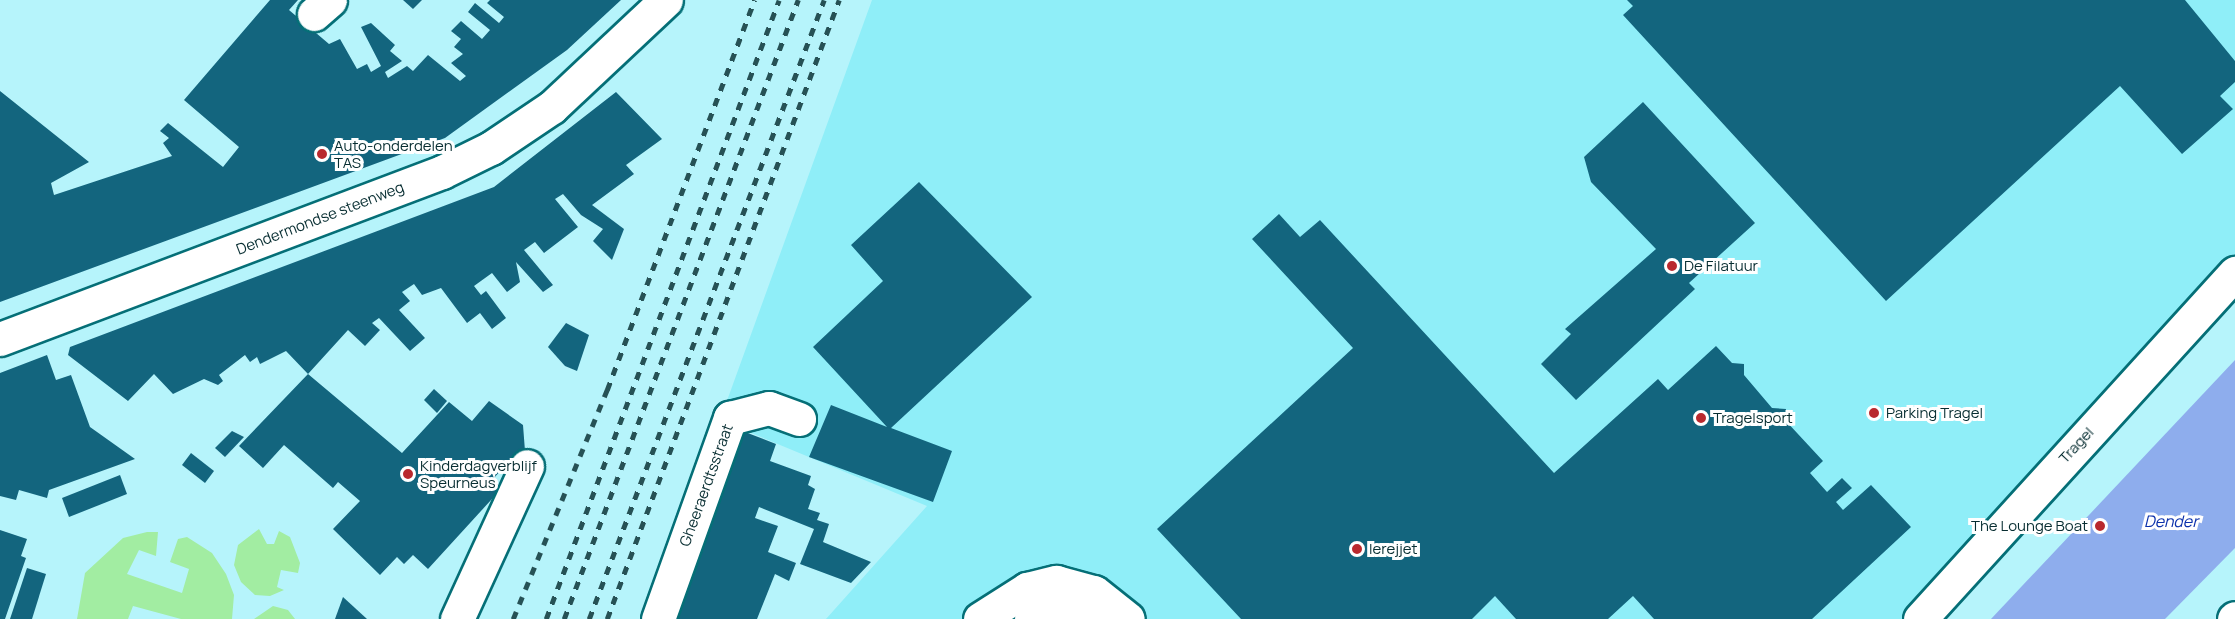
<!DOCTYPE html>
<html>
<head>
<meta charset="utf-8">
<style>
	body { margin:0 }
	#map { position:relative; width:2235px; height:619px; overflow:hidden; background:#b6f4fb; font-family:Manrope,sans-serif }
	div>[style] { position:absolute }
	[style*='--x'] { left:calc(var(--x)*1px); top:calc(var(--y)*1px); width:calc(var(--w)*1px); rotate:calc(var(--a)*1deg) }
	.built>* { inset:0; background:#8feef8 }
	.green>* { inset:0; background:#a2eda2 }
	.water>* { inset:0; background:#8eaded }
	.building>* { inset:0; background:#13657e }
	.roads { filter:drop-shadow(2px 0 #056f77) drop-shadow(-2px 0 #056f77) drop-shadow(0 2px #056f77) drop-shadow(0 -2px #056f77) }
	.minor>* { height:33px; margin:-16.5px; padding:0 16.5px; transform-origin:16.5px; border-radius:16.5px; background:#fff }
	.rail>* { height:4.5px; margin-top:-2.25px; transform-origin:0; background:repeating-linear-gradient(90deg,#265155 0 8px,transparent 0 16px) }
	.dots>* { width:16px; height:16px; translate:-50% -50%; box-sizing:border-box; border:3px solid #fff; border-radius:50% }
	span { translate:-50% -50%; white-space:nowrap; text-align:center; line-height:1.15; -webkit-text-stroke:6px #fff; paint-order:stroke }
	.poi-label { font-size:15px; color:#072d31 }
	.left { translate:0 -50%; text-align:left }
	.right { translate:-100% -50%; text-align:right }
	.street-label { font-size:15px; color:#072d31 }
	.water-label { font-size:16px; color:#0b30ab; font-style:italic }
</style>
</head>
<body>
<div id="map">
	<div class="built">
		<div style="clip-path:polygon(872px 0,2235px 0,2235px 278px,1939px 619px,826px 619px,927px 506px,720px 420px)"></div>
	</div>
	<div class="green">
		<div style="clip-path:polygon(259px 529px,267px 544px,274px 544px,279px 531px,290px 537px,300px 563px,298px 573px,281px 570px,277px 587px,284px 590px,270px 596px,255px 595px,241px 582px,234px 565px,238px 545px)"></div>
		<div style="clip-path:polygon(147px 532px,158px 532px,156px 556px,139px 550px,127px 574px,182px 593px,189px 569px,170px 562px,178px 539px,187px 537px,212px 553px,226px 574px,234px 595px,232px 619px,181px 619px,133px 606px,128px 619px,77px 619px,85px 573px,123px 538px)"></div>
		<div style="clip-path:polygon(273px 606px,288px 610px,295px 619px,254px 619px)"></div>
	</div>
	<div class="water">
		<div style="clip-path:polygon(2235px 360px,2235px 548px,2165px 619px,1991px 619px)"></div>
	</div>
	<div class="building">
		<div style="clip-path:polygon(270px 0,298px 0,289px 10px,329px 44px,340px 39px,357px 69px,367px 64px,371px 72px,381px 66px,361px 27px,371px 23px,395px 45px,390px 51px,402px 61px,385px 72px,388px 78px,407px 66px,413px 71px,428px 55px,460px 81px,466px 76px,451px 63px,463px 54px,454px 47px,461px 39px,451px 31px,461px 21px,482px 39px,490px 30px,468px 12px,475px 3px,499px 23px,504px 17px,487px 3px,490px 0,621px 0,567px 50px,445px 138px,0 302px,0 91px,89px 162px,51px 183px,54px 195px,172px 156px,163px 143px,169px 138px,160px 131px,168px 123px,223px 167px,239px 147px,184px 100px)"></div>
		<div style="clip-path:polygon(403px 0,422px 0,413px 9px)"></div>
		<div style="clip-path:polygon(1627px 0,2185px 0,2235px 61px,2235px 82px,2220px 96px,2233px 109px,2182px 154px,2120px 86px,1886px 301px,1623px 15px,1633px 6px)"></div>
		<div style="clip-path:polygon(616px 92px,662px 139px,626px 165px,634px 174px,592px 205px,624px 229px,612px 260px,593px 241px,603px 229px,581px 215px,563px 194px,555px 199px,578px 227px,544px 253px,535px 242px,524px 250px,553px 285px,543px 292px,516px 262px,520px 282px,507px 292px,492px 273px,474px 286px,481px 295px,486px 291px,506px 318px,492px 329px,480px 313px,467px 323px,441px 288px,422px 295px,414px 284px,402px 292px,410px 301px,399px 310px,425px 338px,410px 351px,379px 318px,372px 323px,380px 330px,365px 346px,348px 330px,308px 374px,402px 453px,449px 402px,472px 421px,489px 401px,523px 425px,525px 451px,520px 461px,513px 457px,493px 479px,502px 488px,428px 569px,413px 555px,404px 564px,397px 557px,380px 575px,333px 529px,360px 501px,338px 482px,333px 488px,284px 445px,263px 468px,239px 446px,308px 374px,286px 351px,260px 364px,257px 357px,250px 362px,245px 355px,219px 375px,223px 381px,218px 385px,204px 379px,173px 394px,154px 374px,128px 401px,68px 355px,70px 347px,494px 187px)"></div>
		<div style="clip-path:polygon(1643px 102px,1755px 223px,1689px 283px,1695px 289px,1576px 400px,1541px 364px,1571px 334px,1565px 329px,1656px 249px,1591px 182px,1584px 157px)"></div>
		<div style="clip-path:polygon(919px 182px,1032px 297px,891px 428px,952px 451px,933px 502px,809px 457px,831px 405px,887px 427px,813px 347px,883px 281px,851px 245px)"></div>
		<div style="clip-path:polygon(1279px 214px,1300px 237px,1320px 220px,1554px 473px,1658px 379px,1668px 390px,1716px 346px,1732px 363px,1744px 364px,1744px 375px,1772px 408px,1786px 409px,1785px 420px,1823px 461px,1810px 473px,1827px 492px,1842px 478px,1852px 488px,1836px 502px,1843px 510px,1871px 485px,1911px 527px,1812px 619px,1654px 619px,1633px 596px,1608px 619px,1516px 619px,1495px 596px,1472px 619px,1241px 619px,1157px 529px,1353px 348px,1252px 239px)"></div>
		<div style="clip-path:polygon(566px 323px,589px 335px,577px 371px,565px 366px,548px 347px)"></div>
		<div style="clip-path:polygon(47px 355px,56px 380px,71px 375px,90px 427px,135px 459px,49px 490px,47px 498px,19px 490px,16px 500px,0 496px,0 373px)"></div>
		<div style="clip-path:polygon(434px 389px,447px 401px,437px 413px,424px 400px)"></div>
		<div style="clip-path:polygon(232px 431px,244px 437px,225px 457px,215px 448px)"></div>
		<div style="clip-path:polygon(745px 432px,776px 444px,770px 461px,811px 476px,808px 485px,815px 489px,808px 509px,820px 513px,817px 520px,829px 524px,823px 542px,871px 562px,851px 583px,800px 564px,814px 529px,759px 507px,755px 518px,778px 526px,768px 552px,796px 563px,789px 581px,775px 574px,757px 619px,676px 619px)"></div>
		<div style="clip-path:polygon(191px 453px,214px 471px,205px 483px,182px 465px)"></div>
		<div style="clip-path:polygon(120px 475px,127px 494px,69px 517px,62px 498px)"></div>
		<div style="clip-path:polygon(0 530px,27px 539px,21px 556px,26px 558px,5px 619px,0 619px)"></div>
		<div style="clip-path:polygon(27px 568px,46px 574px,32px 619px,10px 619px)"></div>
		<div style="clip-path:polygon(343px 597px,367px 619px,335px 619px)"></div>
	</div>
	<div class="roads">
		<div class="minor">
			<div style="--x:314;--y:14;--w:21;--a:-41"></div>
			<div style="--x:0;--y:339;--w:472;--a:-20.7"></div>
			<div style="--x:442;--y:172;--w:55;--a:-26.1"></div>
			<div style="--x:491;--y:148;--w:73;--a:-33.9"></div>
			<div style="--x:552;--y:107;--w:156;--a:-43.2"></div>
			<div style="--x:457;--y:619;--w:168;--a:-65.4"></div>
			<div style="--x:658;--y:619;--w:214;--a:-70.3"></div>
			<div style="--x:730;--y:418;--w:40;--a:-14.4"></div>
			<div style="--x:769;--y:408;--w:32;--a:20"></div>
			<div style="--x:980;--y:619;--w:56;--a:-32.6"></div>
			<div style="--x:1027;--y:589;--w:30;--a:-14"></div>
			<div style="--x:1056;--y:582;--w:39;--a:15"></div>
			<div style="--x:1094;--y:592;--w:43;--a:38.5"></div>
			<div style="--x:1031;--y:619;--w:43;--a:-17.6"></div>
			<div style="--x:1072;--y:606;--w:25;--a:12"></div>
			<div style="--x:1096;--y:611;--w:14;--a:34"></div>
			<div style="--x:1920;--y:619;--w:468;--a:-47.7"></div>
			<div style="--x:2234;--y:619;--w:1;--a:-45"></div>
		</div>
	</div>
	<div class="rail">
		<div style="--x:513;--y:619;--w:248;--a:-67.7"></div>
		<div style="--x:607;--y:390;--w:417;--a:-69.3"></div>
		<div style="--x:546;--y:619;--w:661;--a:-69.37"></div>
		<div style="--x:564;--y:619;--w:662;--a:-69.29"></div>
		<div style="--x:589;--y:619;--w:662;--a:-69.21"></div>
		<div style="--x:607;--y:619;--w:661;--a:-69.45"></div>
	</div>
	<div class="dots">
		<div style="left:322px;top:154px;background:#b9292e"></div>
		<div style="left:1672px;top:266px;background:#b9292e"></div>
		<div style="left:1874px;top:413px;background:#b9292e"></div>
		<div style="left:1701px;top:418px;background:#b9292e"></div>
		<div style="left:408px;top:474px;background:#b9292e"></div>
		<div style="left:2100px;top:526px;background:#b9292e"></div>
		<div style="left:1357px;top:549px;background:#b9292e"></div>
	</div>
	<div class="poi-label">
		<span class="left" style="left:334px;top:154px">Auto-onderdelen<br>TAS</span>
		<span class="left" style="left:1684px;top:266px">De Filatuur</span>
		<span class="left" style="left:1886px;top:413px">Parking Tragel</span>
		<span class="left" style="left:1713px;top:418px">Tragelsport</span>
		<span class="left" style="left:420px;top:474px">Kinderdagverblijf<br>Speurneus</span>
		<span class="right" style="left:2088px;top:526px">The Lounge Boat</span>
		<span class="left" style="left:1369px;top:549px">Ierejjet</span>
	</div>
	<div class="street-label">
		<span style="left:320px;top:218px;rotate:-21deg">Dendermondse steenweg</span>
		<span style="left:2076px;top:445px;rotate:-47deg">Tragel</span>
		<span style="left:706px;top:485px;rotate:-70deg">Gheeraerdtsstraat</span>
	</div>
	<div class="water-label">
		<span style="left:2171px;top:521px">Dender</span>
	</div>
</div>
</body>
</html>
